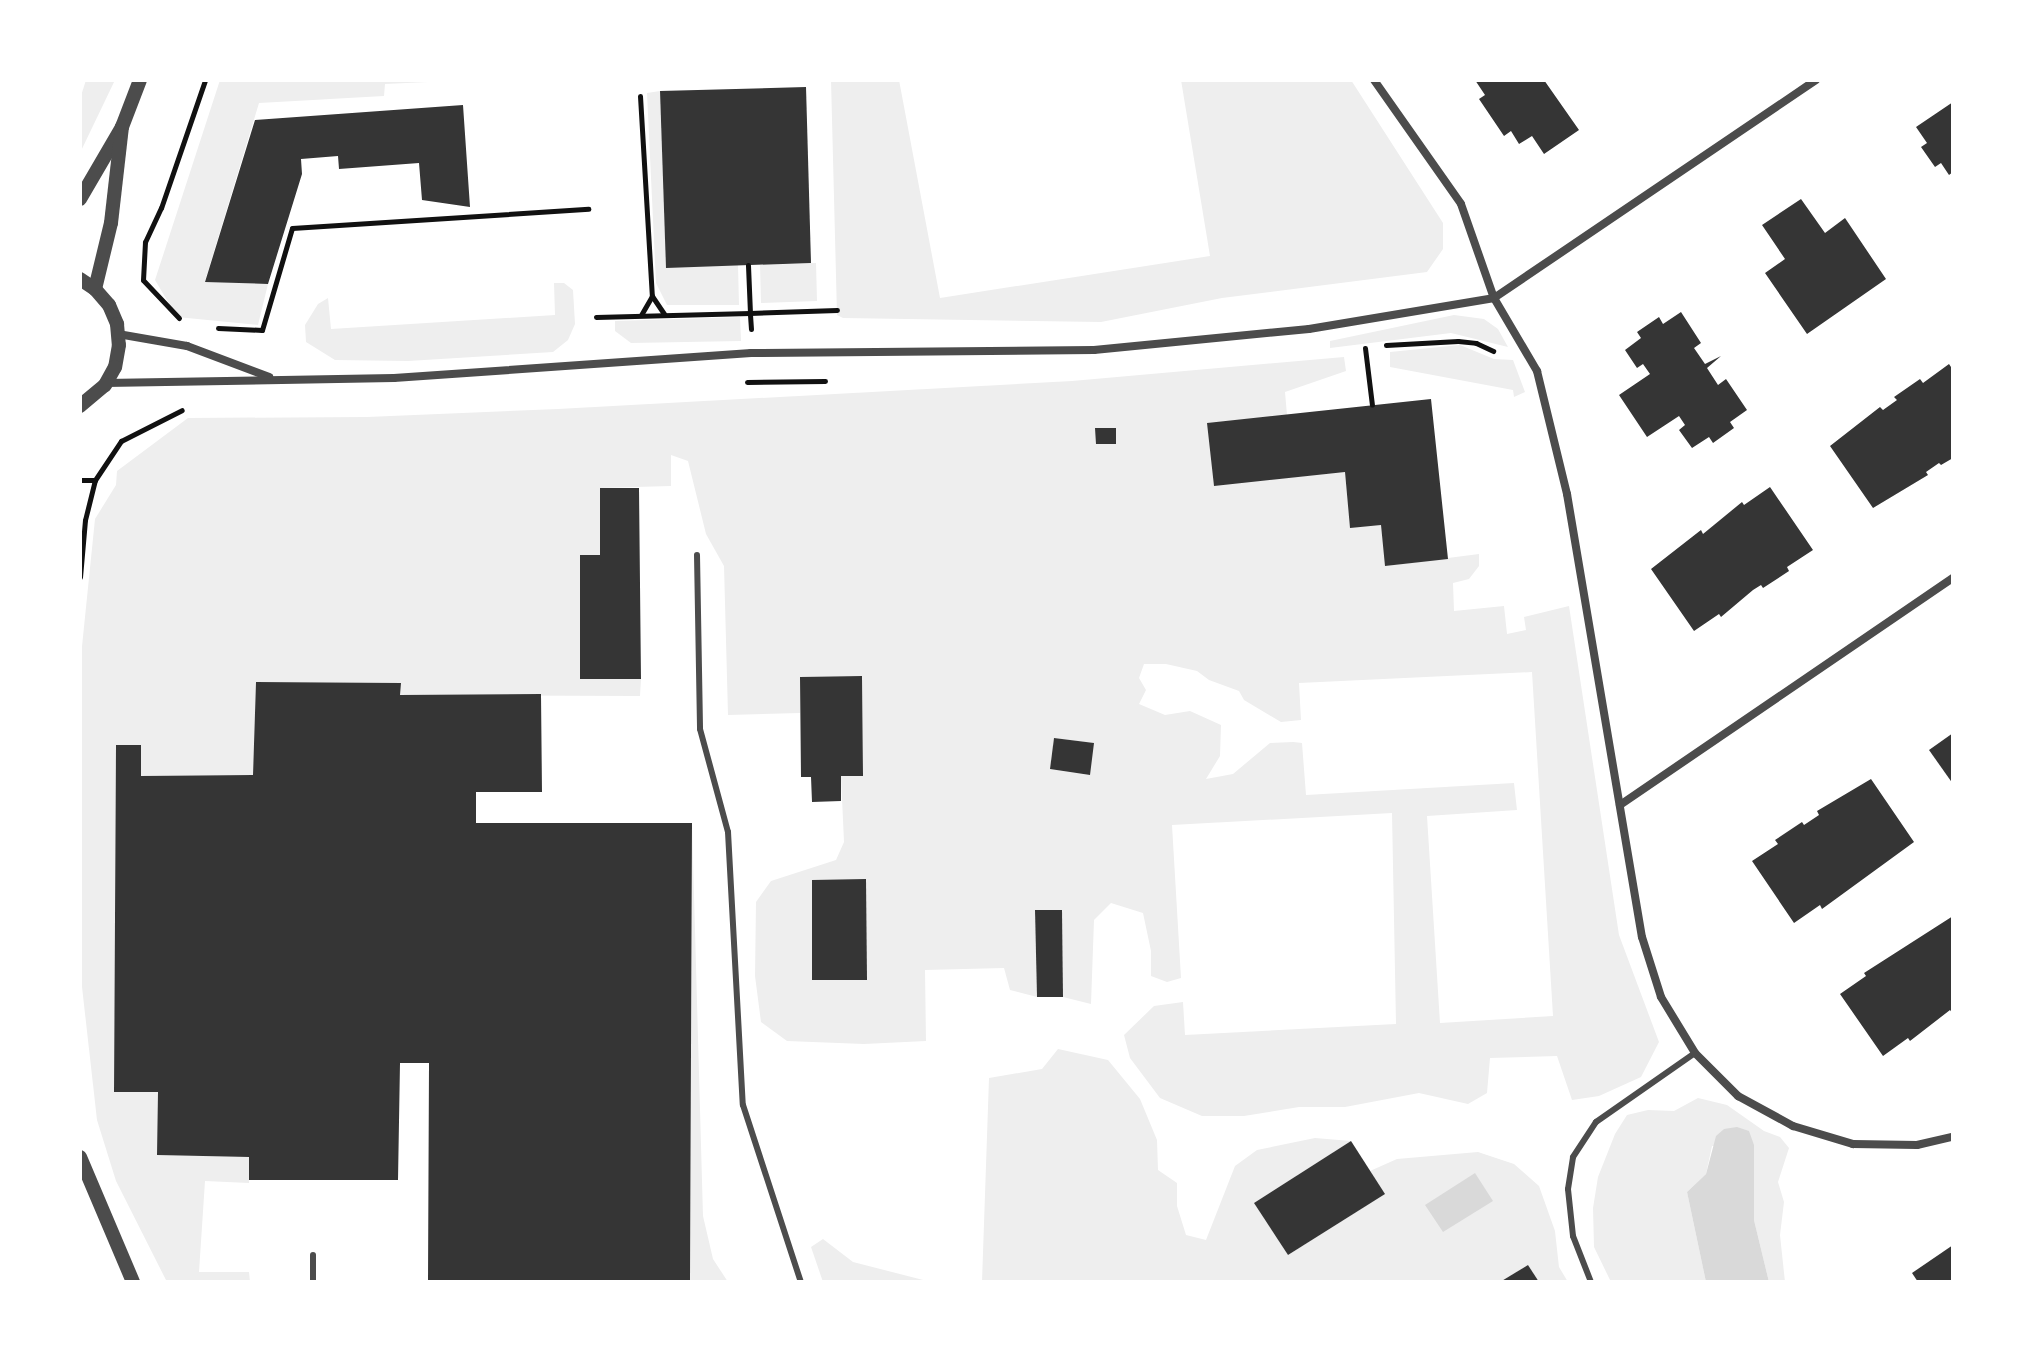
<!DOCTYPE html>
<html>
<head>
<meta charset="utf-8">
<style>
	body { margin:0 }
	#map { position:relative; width:2033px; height:1362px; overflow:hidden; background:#fff; font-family:"Space Grotesk",sans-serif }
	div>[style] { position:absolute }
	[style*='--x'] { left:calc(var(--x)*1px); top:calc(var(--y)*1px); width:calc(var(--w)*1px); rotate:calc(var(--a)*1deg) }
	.green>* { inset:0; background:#eee }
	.water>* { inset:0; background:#d9d9d9 }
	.building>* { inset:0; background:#353535 }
	.path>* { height:5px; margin:-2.5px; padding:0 2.5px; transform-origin:2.5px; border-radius:2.5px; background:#111 }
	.service>* { height:6px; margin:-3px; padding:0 3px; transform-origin:3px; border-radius:3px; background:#4c4c4c }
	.minor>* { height:8px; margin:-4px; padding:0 4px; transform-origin:4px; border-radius:4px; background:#4c4c4c }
	.tertiary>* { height:14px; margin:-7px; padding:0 7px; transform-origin:7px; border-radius:7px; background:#4c4c4c }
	span { translate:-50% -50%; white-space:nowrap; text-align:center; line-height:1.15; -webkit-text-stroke:6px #fff; paint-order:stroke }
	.frame { position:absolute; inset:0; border:82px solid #fff; pointer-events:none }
</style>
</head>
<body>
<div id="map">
	<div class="green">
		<div style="clip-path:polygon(86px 80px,115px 80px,80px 153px,80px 99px)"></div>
		<div style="clip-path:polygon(220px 80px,471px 80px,385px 84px,384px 96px,259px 103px,205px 281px,268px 284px,258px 325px,177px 317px,155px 280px)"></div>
		<div style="clip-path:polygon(831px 80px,899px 80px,940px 298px,1210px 256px,1181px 80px,1351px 80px,1443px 223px,1443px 249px,1427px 272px,1222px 298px,1101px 322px,843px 318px,837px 315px)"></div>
		<div style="clip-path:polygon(660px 91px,666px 267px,738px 265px,739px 305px,667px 305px,656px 283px,647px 93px)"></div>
		<div style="clip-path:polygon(816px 263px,817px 301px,761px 303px,760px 265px)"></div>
		<div style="clip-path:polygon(554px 283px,564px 283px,573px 290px,575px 324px,568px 340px,553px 352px,408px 361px,335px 360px,306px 342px,305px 325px,318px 304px,328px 298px,331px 329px,555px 315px)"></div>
		<div style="clip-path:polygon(1454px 315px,1484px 319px,1498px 329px,1508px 347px,1451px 333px,1330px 348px,1330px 341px)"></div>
		<div style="clip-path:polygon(740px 317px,741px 341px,631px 343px,615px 331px,615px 321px)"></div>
		<div style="clip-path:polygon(1460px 345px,1494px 359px,1513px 360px,1525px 392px,1514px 397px,1513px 390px,1390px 367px,1390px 352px)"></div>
		<div style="clip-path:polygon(evenodd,1344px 357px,1346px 371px,1285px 392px,1287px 415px,1208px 423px,1214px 485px,1345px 472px,1350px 527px,1381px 525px,1386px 566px,1479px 554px,1479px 566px,1469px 579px,1453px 583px,1454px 611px,1504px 606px,1507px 634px,1526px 630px,1524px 617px,1569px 606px,1619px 935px,1659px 1042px,1641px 1077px,1599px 1096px,1572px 1100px,1557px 1056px,1490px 1058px,1487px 1093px,1468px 1104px,1419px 1093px,1345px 1107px,1299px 1107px,1244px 1116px,1202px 1116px,1160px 1098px,1130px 1058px,1124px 1035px,1154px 1006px,1183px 1002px,1185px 1035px,1396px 1024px,1392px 813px,1172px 825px,1181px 978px,1167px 982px,1151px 976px,1151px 951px,1143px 913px,1111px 903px,1094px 920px,1091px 1004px,1063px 997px,1062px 911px,1035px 911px,1037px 997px,1010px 990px,1004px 968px,925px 970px,926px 1041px,864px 1044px,787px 1041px,761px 1022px,755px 976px,756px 902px,771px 881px,836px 860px,844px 842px,841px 776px,863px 776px,862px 676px,800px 677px,800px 713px,728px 715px,724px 566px,706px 534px,688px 461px,671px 455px,671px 486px,600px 488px,600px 555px,580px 555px,580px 679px,641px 679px,640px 696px,400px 695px,400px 683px,256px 682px,253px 775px,141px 776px,141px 746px,116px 746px,114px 1092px,158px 1092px,158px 1155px,249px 1157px,249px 1183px,205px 1181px,199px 1272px,249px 1272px,250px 1282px,167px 1282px,116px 1181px,97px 1120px,81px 978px,80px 666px,95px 519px,116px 485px,117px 471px,188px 418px,367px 417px,558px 409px,1072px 381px,1344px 357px,1144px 664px,1166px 664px,1197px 671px,1209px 680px,1239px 691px,1244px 700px,1281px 722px,1301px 720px,1299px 683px,1532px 672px,1553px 1016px,1440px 1023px,1427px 816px,1517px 810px,1514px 783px,1306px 795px,1302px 743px,1293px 742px,1270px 743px,1233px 774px,1206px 779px,1220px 756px,1221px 725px,1190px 711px,1165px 715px,1139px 704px,1146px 690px,1139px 678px,1144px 664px,1344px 357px,1054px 738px,1093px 743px,1089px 775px,1050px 769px,1054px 738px,1344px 357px,812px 880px,866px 980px,812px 980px,812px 880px)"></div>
		<div style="clip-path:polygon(692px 823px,703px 1216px,713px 1259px,728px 1282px,690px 1282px)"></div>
		<div style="clip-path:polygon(1058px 1049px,1108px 1060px,1140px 1099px,1157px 1140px,1158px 1170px,1177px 1183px,1177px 1206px,1186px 1235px,1206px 1240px,1235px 1166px,1257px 1150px,1315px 1138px,1351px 1141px,1254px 1203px,1288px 1255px,1384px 1194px,1370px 1171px,1397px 1159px,1478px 1152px,1514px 1164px,1539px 1186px,1555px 1231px,1559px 1267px,1568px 1282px,1539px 1282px,1528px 1265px,1500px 1282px,982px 1282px,989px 1078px,1042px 1069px)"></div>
		<div style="clip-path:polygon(1698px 1098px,1727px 1105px,1764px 1131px,1780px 1137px,1789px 1148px,1778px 1182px,1784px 1202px,1780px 1235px,1785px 1282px,1769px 1282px,1754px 1220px,1754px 1145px,1712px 1146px,1706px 1174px,1687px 1192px,1706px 1282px,1611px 1282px,1594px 1247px,1593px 1208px,1598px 1177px,1615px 1134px,1627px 1115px,1648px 1110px,1674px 1111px)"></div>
		<div style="clip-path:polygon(823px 1239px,853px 1262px,931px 1282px,823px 1282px,811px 1247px)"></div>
	</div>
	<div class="water">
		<div style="clip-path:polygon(1737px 1127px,1749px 1131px,1754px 1145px,1754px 1220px,1769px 1282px,1706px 1282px,1687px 1192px,1706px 1174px,1716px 1136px,1724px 1129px)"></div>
		<div style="clip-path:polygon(1475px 1173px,1493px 1201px,1443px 1232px,1425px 1205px)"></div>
	</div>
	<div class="building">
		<div style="clip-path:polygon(1475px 80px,1544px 80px,1579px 130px,1544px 154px,1532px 136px,1519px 144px,1511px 131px,1504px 136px,1479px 99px,1485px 95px)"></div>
		<div style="clip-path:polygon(806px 87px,811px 263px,666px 268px,660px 91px)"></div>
		<div style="clip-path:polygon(1953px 102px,1953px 172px,1949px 175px,1941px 163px,1935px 167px,1921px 147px,1927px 143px,1916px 127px)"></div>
		<div style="clip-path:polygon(463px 105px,470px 207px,422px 200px,419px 163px,339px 169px,338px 156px,301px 159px,302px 174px,268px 284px,205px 282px,255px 120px)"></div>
		<div style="clip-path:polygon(1801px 199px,1825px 233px,1845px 218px,1886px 279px,1807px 334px,1765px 273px,1785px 259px,1762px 225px)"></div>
		<div style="clip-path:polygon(1681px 312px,1701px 343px,1694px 348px,1705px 364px,1721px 356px,1707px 368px,1718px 385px,1726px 379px,1747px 410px,1730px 422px,1734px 428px,1713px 443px,1709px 437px,1692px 448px,1679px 430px,1685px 425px,1679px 416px,1647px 437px,1619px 395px,1650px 374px,1643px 364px,1637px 368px,1625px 350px,1641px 338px,1637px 332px,1659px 317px,1663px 324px)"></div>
		<div style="clip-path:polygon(1949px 364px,1953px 370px,1953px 458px,1941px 465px,1939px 463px,1926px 472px,1928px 475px,1873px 508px,1830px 446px,1880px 407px,1883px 410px,1897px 400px,1894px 397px,1920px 379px,1923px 383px)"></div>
		<div style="clip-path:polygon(1431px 399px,1448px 559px,1385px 566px,1381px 525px,1350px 528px,1345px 472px,1214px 486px,1207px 423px)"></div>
		<div style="clip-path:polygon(1095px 428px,1116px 428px,1116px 444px,1096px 444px)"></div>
		<div style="clip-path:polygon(1770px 487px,1813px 550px,1787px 567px,1789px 571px,1763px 588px,1761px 585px,1753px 590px,1721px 617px,1719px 614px,1694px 631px,1651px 569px,1701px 530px,1703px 534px,1742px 502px,1744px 505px)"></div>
		<div style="clip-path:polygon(600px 488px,639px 488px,641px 679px,580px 679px,580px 555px,600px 555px)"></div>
		<div style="clip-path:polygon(862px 676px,863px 776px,841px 776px,841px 801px,812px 802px,811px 777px,801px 777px,800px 677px)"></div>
		<div style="clip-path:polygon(256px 682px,401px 683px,400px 695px,541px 694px,542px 792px,476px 792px,476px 823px,692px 823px,690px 1282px,428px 1282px,429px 1063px,400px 1063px,398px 1180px,249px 1180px,249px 1157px,157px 1155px,158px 1092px,114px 1092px,116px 745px,141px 745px,141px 776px,253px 775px)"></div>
		<div style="clip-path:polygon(1953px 733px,1953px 784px,1929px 750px)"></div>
		<div style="clip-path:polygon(1054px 738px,1094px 743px,1090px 775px,1050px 769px)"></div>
		<div style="clip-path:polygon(1871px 779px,1914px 842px,1822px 909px,1820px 905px,1794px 923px,1752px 861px,1778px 844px,1775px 840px,1802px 822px,1804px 825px,1819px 815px,1817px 811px)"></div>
		<div style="clip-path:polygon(866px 879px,867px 980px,812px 980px,812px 880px)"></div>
		<div style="clip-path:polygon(1035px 910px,1062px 910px,1063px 997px,1037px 997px)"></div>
		<div style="clip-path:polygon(1953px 916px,1953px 1014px,1950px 1010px,1910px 1041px,1908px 1038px,1883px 1056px,1840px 994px,1866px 976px,1864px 973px)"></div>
		<div style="clip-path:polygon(1351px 1141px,1385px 1194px,1288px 1255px,1254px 1203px)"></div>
		<div style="clip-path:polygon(1953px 1245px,1953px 1282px,1918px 1282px,1912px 1273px)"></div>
		<div style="clip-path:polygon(1528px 1265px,1539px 1282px,1500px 1282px)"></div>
	</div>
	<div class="path">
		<div style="--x:640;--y:96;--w:200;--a:86.6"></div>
		<div style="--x:641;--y:315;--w:22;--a:-60"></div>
		<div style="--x:652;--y:296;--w:22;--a:56"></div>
		<div style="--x:596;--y:317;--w:154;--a:-1.5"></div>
		<div style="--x:750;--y:313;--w:48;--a:-92.4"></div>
		<div style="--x:179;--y:318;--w:52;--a:-133.5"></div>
		<div style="--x:143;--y:280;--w:38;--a:-87"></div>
		<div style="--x:145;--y:242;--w:38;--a:-65"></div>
		<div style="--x:161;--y:208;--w:135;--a:-71"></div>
		<div style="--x:218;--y:328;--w:44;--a:2.6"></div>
		<div style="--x:262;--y:330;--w:106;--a:-73.6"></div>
		<div style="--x:292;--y:228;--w:297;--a:-3.7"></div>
		<div style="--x:751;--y:329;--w:16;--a:-94"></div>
		<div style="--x:750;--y:313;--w:87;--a:-2"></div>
		<div style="--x:1386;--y:345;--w:72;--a:-3.2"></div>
		<div style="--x:1458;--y:341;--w:18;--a:6"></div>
		<div style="--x:1476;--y:343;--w:19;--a:25"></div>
		<div style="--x:1365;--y:348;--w:57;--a:83"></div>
		<div style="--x:747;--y:382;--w:78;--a:-0.7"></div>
		<div style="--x:80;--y:480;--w:15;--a:0"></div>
		<div style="--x:95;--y:480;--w:47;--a:-56.3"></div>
		<div style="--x:121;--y:441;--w:68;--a:-26.9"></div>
		<div style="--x:80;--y:577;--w:57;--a:-85"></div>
		<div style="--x:85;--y:520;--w:41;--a:-76"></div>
	</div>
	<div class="service">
		<div style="--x:697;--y:555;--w:174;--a:89"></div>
		<div style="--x:700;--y:729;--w:107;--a:74.8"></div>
		<div style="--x:728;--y:832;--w:273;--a:86.9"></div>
		<div style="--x:743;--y:1105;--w:186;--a:71.9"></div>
		<div style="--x:313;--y:1282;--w:27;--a:-90"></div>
		<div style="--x:1591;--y:1282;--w:49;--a:-111.4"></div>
		<div style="--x:1573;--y:1236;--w:47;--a:-96.1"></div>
		<div style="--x:1568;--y:1189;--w:32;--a:-81"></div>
		<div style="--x:1573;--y:1157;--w:42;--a:-56.7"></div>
		<div style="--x:1596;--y:1122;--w:121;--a:-34.9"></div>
	</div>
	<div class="minor">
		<div style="--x:1374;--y:80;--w:151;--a:54.9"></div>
		<div style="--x:1461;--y:204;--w:100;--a:70.7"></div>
		<div style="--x:1494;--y:298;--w:85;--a:59.5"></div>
		<div style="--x:1537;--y:371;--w:127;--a:76.3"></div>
		<div style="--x:1567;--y:494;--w:449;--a:80.4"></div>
		<div style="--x:1642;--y:937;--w:63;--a:72.4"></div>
		<div style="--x:1661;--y:997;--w:66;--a:58.7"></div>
		<div style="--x:1695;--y:1053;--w:61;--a:45"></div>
		<div style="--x:1738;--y:1096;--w:63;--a:28.6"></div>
		<div style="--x:1793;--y:1126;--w:63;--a:16.7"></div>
		<div style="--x:1853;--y:1144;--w:64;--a:0.9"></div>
		<div style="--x:1917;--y:1145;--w:37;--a:-13"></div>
		<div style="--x:118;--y:334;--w:70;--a:9.9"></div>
		<div style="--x:187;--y:346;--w:88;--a:20.7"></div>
		<div style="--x:106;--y:383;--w:288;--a:-1"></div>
		<div style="--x:394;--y:378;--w:358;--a:-4"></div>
		<div style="--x:751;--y:353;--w:343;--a:-0.5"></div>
		<div style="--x:1094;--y:350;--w:216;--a:-5.6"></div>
		<div style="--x:1309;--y:329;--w:188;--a:-9.5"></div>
		<div style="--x:1494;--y:298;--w:389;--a:-34.1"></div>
		<div style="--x:1620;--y:805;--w:403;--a:-34.3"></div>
	</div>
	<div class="tertiary">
		<div style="--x:80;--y:199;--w:83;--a:-59.7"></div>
		<div style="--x:122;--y:127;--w:50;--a:-69"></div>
		<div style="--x:80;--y:279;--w:18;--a:34"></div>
		<div style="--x:95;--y:289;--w:21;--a:49"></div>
		<div style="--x:109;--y:305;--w:21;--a:67"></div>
		<div style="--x:117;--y:324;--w:21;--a:85"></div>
		<div style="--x:119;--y:345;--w:22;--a:100"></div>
		<div style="--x:115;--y:367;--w:21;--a:119"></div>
		<div style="--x:105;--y:385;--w:33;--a:140"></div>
		<div style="--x:95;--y:289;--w:68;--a:-76.4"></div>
		<div style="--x:111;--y:223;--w:97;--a:-83.5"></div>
		<div style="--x:80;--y:1157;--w:136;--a:67"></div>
	</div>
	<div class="frame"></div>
</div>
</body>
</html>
